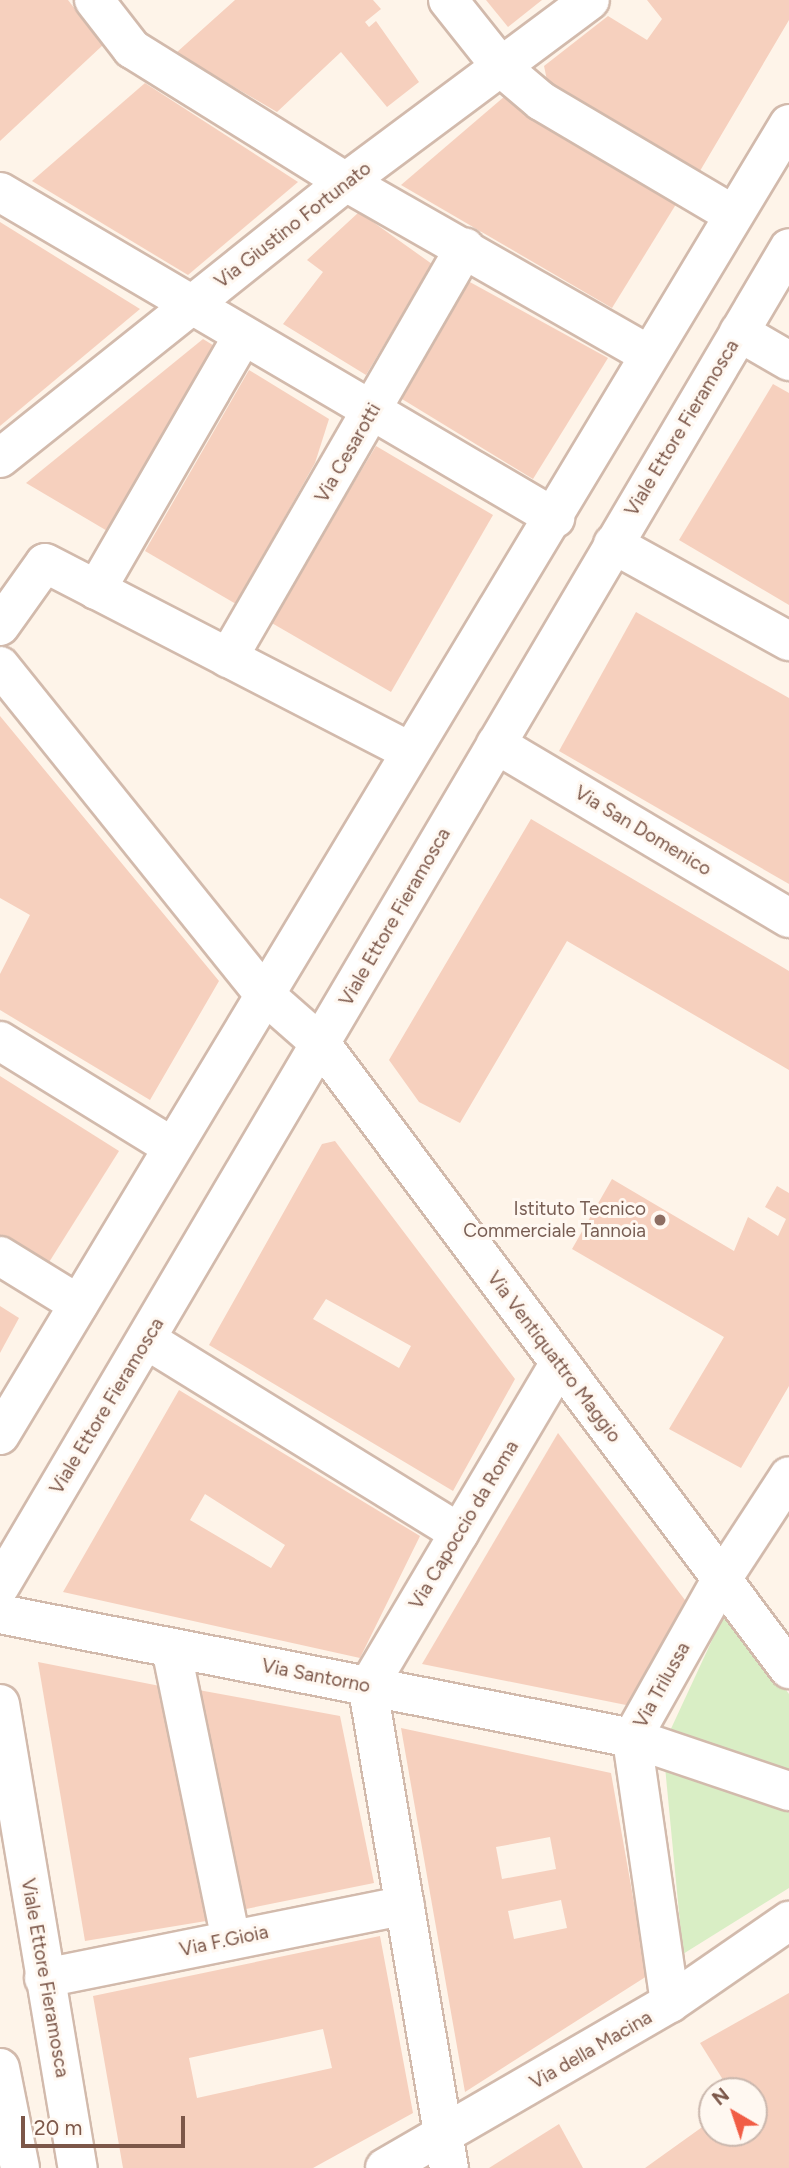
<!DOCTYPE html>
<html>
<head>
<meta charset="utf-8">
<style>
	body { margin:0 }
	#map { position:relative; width:789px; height:2168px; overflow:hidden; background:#fef4e9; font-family:Figtree,sans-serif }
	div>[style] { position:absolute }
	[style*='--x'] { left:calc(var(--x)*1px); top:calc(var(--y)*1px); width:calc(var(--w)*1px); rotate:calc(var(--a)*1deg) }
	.green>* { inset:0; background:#d9eec5 }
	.building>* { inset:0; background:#f6d0be }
	.roads { filter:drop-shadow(2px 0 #d2baac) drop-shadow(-2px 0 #d2baac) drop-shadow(0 2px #d2baac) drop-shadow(0 -2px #d2baac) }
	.street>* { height:38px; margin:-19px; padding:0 19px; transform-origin:19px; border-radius:19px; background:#fff }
	.secondary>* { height:38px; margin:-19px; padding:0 19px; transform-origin:19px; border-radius:19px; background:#fff }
	.dots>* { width:19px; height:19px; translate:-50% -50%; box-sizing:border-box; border:4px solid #fff8f1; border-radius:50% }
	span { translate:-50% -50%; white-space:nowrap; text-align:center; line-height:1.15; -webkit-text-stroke:6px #fff8f1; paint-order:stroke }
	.street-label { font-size:19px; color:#7c5749 }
	.education-label { font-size:19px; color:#785e54 }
	.right { translate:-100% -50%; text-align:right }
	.north { position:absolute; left:698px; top:2077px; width:70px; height:70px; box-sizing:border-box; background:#fff8f1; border:2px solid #cbb8ae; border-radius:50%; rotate:321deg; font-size:19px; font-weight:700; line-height:28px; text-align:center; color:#7c5749 }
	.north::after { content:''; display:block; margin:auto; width:24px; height:32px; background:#f15d45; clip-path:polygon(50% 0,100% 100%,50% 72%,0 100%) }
	.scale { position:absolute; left:21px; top:2116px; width:164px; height:32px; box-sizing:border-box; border:4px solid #7c5749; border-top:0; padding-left:9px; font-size:21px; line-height:24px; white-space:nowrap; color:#7c5749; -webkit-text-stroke:5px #fff8f1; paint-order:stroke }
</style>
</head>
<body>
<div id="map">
	<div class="green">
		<div style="clip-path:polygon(726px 1610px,789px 1694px,789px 1888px,683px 1954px,663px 1746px)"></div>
	</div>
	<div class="building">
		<div style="clip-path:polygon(0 0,68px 0,103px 45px,0 141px)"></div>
		<div style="clip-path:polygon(235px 0,373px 0,381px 9px,365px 22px,369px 27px,376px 21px,419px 82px,387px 107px,341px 52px,277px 112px,176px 53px)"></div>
		<div style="clip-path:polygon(486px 0,542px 0,508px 27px)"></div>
		<div style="clip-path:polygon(647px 0,789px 0,789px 20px,697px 176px,549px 90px,544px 66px,608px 16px,647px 40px,662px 19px)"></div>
		<div style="clip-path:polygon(145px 83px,298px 182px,188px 275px,32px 181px)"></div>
		<div style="clip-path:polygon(505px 96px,678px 201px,612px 308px,401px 185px)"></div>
		<div style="clip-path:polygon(359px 212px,432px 264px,366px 375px,283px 324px,323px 272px,307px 260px)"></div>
		<div style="clip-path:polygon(0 222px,140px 309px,0 426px)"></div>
		<div style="clip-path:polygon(468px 281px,608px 358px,533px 479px,402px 399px)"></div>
		<div style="clip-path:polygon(203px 339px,216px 347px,109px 532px,26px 483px)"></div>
		<div style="clip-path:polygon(249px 370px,329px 419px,315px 463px,236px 604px,145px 551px)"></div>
		<div style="clip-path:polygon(773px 384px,789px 393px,789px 605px,679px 540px)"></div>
		<div style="clip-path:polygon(376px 446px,493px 515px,391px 692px,270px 622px)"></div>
		<div style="clip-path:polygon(636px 612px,789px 698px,789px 884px,559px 751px)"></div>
		<div style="clip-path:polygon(0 716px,219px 981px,150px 1100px,0 1010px,0 974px,30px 915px,0 898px)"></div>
		<div style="clip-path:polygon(531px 819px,789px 971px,789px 1070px,567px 941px,460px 1123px,419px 1102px,389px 1060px)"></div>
		<div style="clip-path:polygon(0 1076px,119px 1151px,46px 1267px,0 1238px)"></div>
		<div style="clip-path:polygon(evenodd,335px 1141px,515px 1379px,453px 1491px,209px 1345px,322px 1144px,335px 1141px,326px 1299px,411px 1346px,399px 1368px,313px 1319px,326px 1299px)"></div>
		<div style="clip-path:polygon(612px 1179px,734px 1251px,748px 1217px,778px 1236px,786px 1219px,765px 1207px,777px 1186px,789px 1193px,789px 1386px,741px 1468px,669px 1429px,724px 1337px,572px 1249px)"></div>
		<div style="clip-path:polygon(0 1306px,19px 1318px,0 1353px)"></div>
		<div style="clip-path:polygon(evenodd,179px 1390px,420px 1536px,360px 1658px,63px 1592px,179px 1390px,205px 1494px,285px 1545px,271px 1568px,190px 1520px,205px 1494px)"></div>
		<div style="clip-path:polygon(558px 1433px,688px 1604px,631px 1706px,422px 1664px)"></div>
		<div style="clip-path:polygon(38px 1662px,160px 1686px,206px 1921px,85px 1941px)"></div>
		<div style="clip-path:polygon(193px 1689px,340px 1716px,374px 1883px,236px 1911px)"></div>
		<div style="clip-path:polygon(evenodd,401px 1728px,611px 1773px,647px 1976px,465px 2092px,401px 1728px,550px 1837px,556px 1869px,502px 1879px,496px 1847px,550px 1837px,401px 1728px,561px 1900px,567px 1928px,514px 1939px,508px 1911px,561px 1900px)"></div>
		<div style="clip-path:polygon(evenodd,380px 1936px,413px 2113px,313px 2168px,123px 2168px,93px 1996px,380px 1936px,323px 2029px,332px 2068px,197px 2098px,189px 2058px,323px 2029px)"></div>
		<div style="clip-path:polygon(789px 1993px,789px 2168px,645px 2168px,712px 2120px,712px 2133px,754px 2133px,754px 2091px,730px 2091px,700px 2043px)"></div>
		<div style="clip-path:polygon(559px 2124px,583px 2168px,489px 2168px)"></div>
	</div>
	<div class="roads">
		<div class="street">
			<div style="--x:94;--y:0;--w:62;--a:52.2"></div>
			<div style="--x:132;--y:49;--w:252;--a:31.9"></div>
			<div style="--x:346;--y:182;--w:347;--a:29.7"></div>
			<div style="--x:448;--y:0;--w:87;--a:51.5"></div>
			<div style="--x:502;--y:68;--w:51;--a:40.2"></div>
			<div style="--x:541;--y:101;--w:222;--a:30.6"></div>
			<div style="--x:0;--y:192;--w:644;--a:30.43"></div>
			<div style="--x:739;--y:332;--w:58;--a:30.1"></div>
			<div style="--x:0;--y:458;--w:443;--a:-38.6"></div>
			<div style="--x:346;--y:182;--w:304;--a:-36.7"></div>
			<div style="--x:613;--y:544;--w:201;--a:28.9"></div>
			<div style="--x:96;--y:590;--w:294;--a:-60"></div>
			<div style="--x:0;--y:626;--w:77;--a:-54.5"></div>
			<div style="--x:45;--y:563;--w:410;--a:27.3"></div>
			<div style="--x:228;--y:658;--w:474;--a:-60"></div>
			<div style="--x:0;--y:666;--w:421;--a:51.2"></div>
			<div style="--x:264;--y:994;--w:76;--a:41.3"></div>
			<div style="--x:321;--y:1044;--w:781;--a:53.17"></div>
			<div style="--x:496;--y:744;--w:341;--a:30.7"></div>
			<div style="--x:0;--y:1041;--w:201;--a:31.6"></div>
			<div style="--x:0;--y:1256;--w:92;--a:31.6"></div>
			<div style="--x:147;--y:1340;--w:367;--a:31.7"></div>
			<div style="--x:0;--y:1614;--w:644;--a:11.1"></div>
			<div style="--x:632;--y:1738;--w:166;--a:18.7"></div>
			<div style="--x:171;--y:1648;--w:298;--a:78.4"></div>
			<div style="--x:44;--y:1978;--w:368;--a:-11.4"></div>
			<div style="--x:670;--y:2003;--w:268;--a:-98.2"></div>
			<div style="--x:632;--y:1738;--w:179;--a:-60.6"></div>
			<div style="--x:720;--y:1582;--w:126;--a:-56.9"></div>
			<div style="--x:385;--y:2168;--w:329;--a:-30.1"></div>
			<div style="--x:670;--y:2003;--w:145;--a:-34.6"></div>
			<div style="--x:449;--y:2168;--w:488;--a:-99.6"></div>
			<div style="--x:368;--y:1687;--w:375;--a:-59.4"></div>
		</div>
		<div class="secondary">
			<div style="--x:0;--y:1435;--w:1530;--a:-58.96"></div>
			<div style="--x:0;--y:1586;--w:1553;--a:-59.47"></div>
			<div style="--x:0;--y:1704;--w:471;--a:80.5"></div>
			<div style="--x:0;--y:2068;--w:102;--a:78.7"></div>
		</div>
	</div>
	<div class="dots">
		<div style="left:660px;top:1220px;background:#8d6e63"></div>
	</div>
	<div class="street-label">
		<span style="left:293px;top:225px;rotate:-38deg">Via Giustino Fortunato</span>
		<span style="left:682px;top:428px;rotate:-59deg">Viale Ettore Fieramosca</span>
		<span style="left:348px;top:453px;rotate:-60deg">Via Cesarotti</span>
		<span style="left:643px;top:831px;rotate:31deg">Via San Domenico</span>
		<span style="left:395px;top:917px;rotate:-60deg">Viale Ettore Fieramosca</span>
		<span style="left:554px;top:1357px;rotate:53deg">Via Ventiquattro Maggio</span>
		<span style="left:107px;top:1406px;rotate:-59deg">Viale Ettore Fieramosca</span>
		<span style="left:464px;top:1525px;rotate:-59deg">Via Capoccio da Roma</span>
		<span style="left:316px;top:1676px;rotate:11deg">Via Santorno</span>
		<span style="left:662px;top:1685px;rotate:-61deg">Via Trilussa</span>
		<span style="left:224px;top:1941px;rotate:-12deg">Via F.Gioia</span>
		<span style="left:45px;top:1978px;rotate:80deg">Viale Ettore Fieramosca</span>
		<span style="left:591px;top:2050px;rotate:-30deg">Via della Macina</span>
	</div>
	<div class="education-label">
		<span class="right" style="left:646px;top:1220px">Istituto Tecnico<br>Commerciale Tannoia</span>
	</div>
	<div class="north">N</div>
	<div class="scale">20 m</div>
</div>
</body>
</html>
